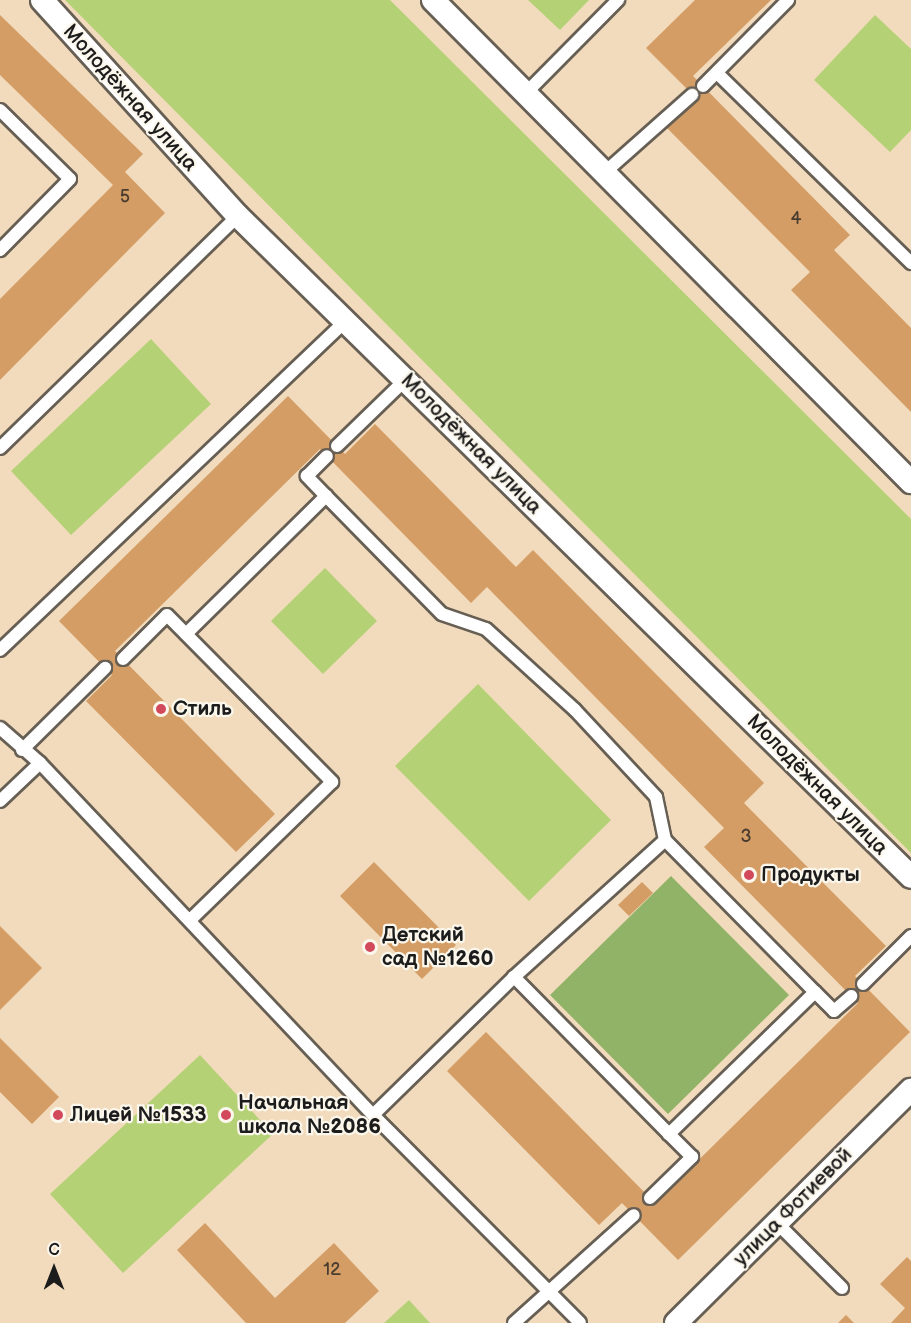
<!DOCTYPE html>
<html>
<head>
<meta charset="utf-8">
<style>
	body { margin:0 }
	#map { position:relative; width:911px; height:1323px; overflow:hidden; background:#f2dbbc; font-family:"Balsamiq Sans",sans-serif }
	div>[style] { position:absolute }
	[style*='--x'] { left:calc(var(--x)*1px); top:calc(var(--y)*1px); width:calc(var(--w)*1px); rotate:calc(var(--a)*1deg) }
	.green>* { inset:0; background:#b5d176 }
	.forest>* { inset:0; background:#90b367 }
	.building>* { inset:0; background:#d49d65 }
	.roads { filter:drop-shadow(2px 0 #675f54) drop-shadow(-2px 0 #675f54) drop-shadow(0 2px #675f54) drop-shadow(0 -2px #675f54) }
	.lane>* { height:12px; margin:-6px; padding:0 6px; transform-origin:6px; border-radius:6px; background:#fff }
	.street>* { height:22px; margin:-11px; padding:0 11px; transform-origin:11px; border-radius:11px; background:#fff }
	.dots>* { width:16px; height:16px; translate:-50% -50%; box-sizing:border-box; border:3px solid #fbf7ec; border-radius:50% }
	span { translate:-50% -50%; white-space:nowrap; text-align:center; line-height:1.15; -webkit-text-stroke:4.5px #fbf7ec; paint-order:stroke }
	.number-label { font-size:18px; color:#4a3c2e }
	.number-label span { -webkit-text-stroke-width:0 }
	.street-label { font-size:21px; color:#1c1c1c }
	.poi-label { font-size:21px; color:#1c1c1c; font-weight:700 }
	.left { translate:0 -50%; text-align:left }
	.north { position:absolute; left:24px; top:1239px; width:60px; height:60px; -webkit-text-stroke:4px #fbf7ec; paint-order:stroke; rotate:0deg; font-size:16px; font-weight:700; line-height:24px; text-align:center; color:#1c1c1c }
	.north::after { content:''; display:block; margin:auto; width:21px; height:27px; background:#1c1c1c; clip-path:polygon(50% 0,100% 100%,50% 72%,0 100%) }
</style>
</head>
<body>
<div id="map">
	<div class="green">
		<div style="clip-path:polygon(65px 0,390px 0,911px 519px,911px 853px)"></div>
		<div style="clip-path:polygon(528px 0,589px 0,560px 30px)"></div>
		<div style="clip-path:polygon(875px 15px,911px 49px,911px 130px,890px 152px,814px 80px)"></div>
		<div style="clip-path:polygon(151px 339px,211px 404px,71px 535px,11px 471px)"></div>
		<div style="clip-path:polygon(325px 568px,377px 621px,323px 674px,271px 621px)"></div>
		<div style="clip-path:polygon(478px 684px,611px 820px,529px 901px,395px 766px)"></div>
		<div style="clip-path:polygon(200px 1055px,273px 1134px,123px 1273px,50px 1194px)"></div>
		<div style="clip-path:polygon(409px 1300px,430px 1323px,384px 1323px)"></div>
	</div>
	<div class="forest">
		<div style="clip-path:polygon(671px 876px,789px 995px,668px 1114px,550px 995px)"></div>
	</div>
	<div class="building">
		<div style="clip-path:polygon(695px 0,771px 0,693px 76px,850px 235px,834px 250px,911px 328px,911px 412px,791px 290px,810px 272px,666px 127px,696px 98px,646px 48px)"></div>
		<div style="clip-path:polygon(0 15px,143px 154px,125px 172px,165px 213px,0 380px,0 299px,113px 185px,0 75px)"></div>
		<div style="clip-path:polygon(288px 396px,345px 454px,375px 424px,516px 567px,533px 550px,764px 783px,744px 803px,886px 946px,855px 976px,910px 1032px,678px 1260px,622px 1203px,599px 1225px,447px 1071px,486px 1032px,655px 1203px,858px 1003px,704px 847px,724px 828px,487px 587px,471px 603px,320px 449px,115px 651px,275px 814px,236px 852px,86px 701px,112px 675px,59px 621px)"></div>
		<div style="clip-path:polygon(374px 862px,456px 945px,422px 979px,340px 896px)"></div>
		<div style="clip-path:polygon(642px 882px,653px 893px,629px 916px,618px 905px)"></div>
		<div style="clip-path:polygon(0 926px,42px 968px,0 1010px)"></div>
		<div style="clip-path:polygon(0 1038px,59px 1097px,32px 1124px,0 1092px)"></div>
		<div style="clip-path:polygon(205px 1223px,275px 1298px,334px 1243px,379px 1291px,345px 1323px,246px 1323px,177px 1250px)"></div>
		<div style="clip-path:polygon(907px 1257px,911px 1261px,911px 1323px,891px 1323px,905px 1308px,880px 1284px)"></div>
		<div style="clip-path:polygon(846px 1315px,854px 1323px,838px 1323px)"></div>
	</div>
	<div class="roads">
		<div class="lane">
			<div style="--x:717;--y:73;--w:272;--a:44.4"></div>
			<div style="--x:703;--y:86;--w:121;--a:-45.3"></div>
			<div style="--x:526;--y:93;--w:131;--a:-45.3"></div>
			<div style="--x:0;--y:110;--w:98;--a:44.6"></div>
			<div style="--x:70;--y:179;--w:100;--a:134.6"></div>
			<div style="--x:604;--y:173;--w:118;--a:-41.6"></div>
			<div style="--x:337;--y:446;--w:95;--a:-44.1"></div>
			<div style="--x:0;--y:448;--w:332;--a:-44.3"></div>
			<div style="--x:326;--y:496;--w:165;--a:45.5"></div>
			<div style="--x:442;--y:614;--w:46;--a:18.8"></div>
			<div style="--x:486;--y:629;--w:120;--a:42.3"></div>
			<div style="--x:575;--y:710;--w:119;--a:47"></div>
			<div style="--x:656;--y:797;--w:44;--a:78.2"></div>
			<div style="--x:665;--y:840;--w:214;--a:45.4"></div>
			<div style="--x:815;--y:992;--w:204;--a:135.8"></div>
			<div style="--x:669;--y:1134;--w:221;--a:-134.6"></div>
			<div style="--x:514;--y:977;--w:197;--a:135.6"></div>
			<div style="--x:186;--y:634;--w:197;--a:-44.6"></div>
			<div style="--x:326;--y:496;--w:28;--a:-134"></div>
			<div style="--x:307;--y:476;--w:28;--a:-45"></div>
			<div style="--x:0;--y:650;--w:477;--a:-43.6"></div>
			<div style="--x:123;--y:659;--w:62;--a:-45"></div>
			<div style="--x:167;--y:615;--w:235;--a:45.3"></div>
			<div style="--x:332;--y:782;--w:197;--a:135.8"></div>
			<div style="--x:0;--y:728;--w:53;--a:41.2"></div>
			<div style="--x:40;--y:763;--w:485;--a:46.6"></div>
			<div style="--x:373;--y:1115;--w:293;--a:45.1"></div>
			<div style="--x:22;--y:750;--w:117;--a:-44.7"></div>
			<div style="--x:0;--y:801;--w:55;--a:-43.5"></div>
			<div style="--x:514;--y:977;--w:204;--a:-42.2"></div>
			<div style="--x:863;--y:984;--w:68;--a:-45"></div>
			<div style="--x:815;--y:992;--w:27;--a:45"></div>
			<div style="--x:834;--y:1011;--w:23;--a:-41"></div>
			<div style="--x:650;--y:1198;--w:59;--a:-44.3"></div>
			<div style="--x:692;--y:1157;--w:33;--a:-135"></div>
			<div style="--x:777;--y:1223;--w:92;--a:45"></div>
			<div style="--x:514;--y:1323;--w:161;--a:-42"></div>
		</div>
		<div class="street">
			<div style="--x:42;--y:0;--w:292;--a:47.8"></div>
			<div style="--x:238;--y:216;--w:943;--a:44.48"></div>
			<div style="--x:433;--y:0;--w:679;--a:45.24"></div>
			<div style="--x:676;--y:1323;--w:331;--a:-44.8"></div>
		</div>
	</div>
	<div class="dots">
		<div style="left:161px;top:709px;background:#d1495b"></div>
		<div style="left:749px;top:875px;background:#d1495b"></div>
		<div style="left:370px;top:947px;background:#d1495b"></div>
		<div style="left:58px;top:1115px;background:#d1495b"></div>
		<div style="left:226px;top:1115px;background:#d1495b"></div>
	</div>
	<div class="number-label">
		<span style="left:125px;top:197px">5</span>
		<span style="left:796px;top:219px">4</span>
		<span style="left:746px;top:837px">3</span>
		<span style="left:332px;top:1270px">12</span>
	</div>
	<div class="street-label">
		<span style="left:130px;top:98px;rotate:48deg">Молодёжная улица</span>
		<span style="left:471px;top:444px;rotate:45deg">Молодёжная улица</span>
		<span style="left:817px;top:785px;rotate:45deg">Молодёжная улица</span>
		<span style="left:793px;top:1207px;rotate:-45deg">улица Фотиевой</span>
	</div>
	<div class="poi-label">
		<span class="left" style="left:173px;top:709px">Стиль</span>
		<span class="left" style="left:761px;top:875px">Продукты</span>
		<span class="left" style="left:382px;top:947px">Детский<br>сад №1260</span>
		<span class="left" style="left:238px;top:1115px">Начальная<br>школа №2086</span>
		<span class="left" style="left:70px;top:1115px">Лицей №1533</span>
	</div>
	<div class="north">С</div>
</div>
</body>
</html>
